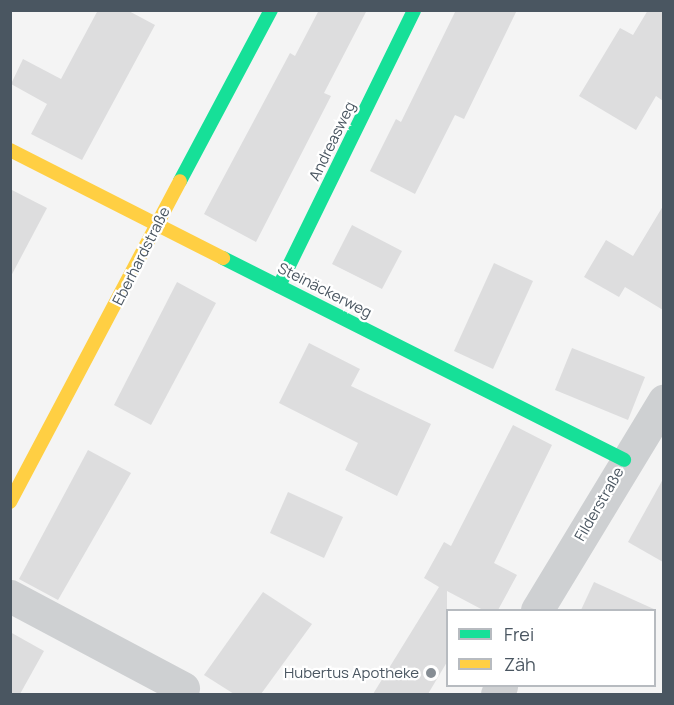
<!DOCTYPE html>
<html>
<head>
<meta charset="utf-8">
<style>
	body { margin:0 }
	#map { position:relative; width:674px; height:705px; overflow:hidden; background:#f4f4f4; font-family:Manrope,sans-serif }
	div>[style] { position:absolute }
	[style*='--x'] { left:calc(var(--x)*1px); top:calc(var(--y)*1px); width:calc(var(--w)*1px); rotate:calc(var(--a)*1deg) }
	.building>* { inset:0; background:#ddddde }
	.street>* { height:33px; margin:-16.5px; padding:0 16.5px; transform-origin:16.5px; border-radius:16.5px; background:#ced0d2 }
	.fast>* { height:14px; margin:-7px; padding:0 7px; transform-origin:7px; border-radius:7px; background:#16e098 }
	.slow>* { height:14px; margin:-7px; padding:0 7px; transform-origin:7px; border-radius:7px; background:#ffcf43 }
	.dots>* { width:16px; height:16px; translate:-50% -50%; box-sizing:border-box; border:3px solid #fff; border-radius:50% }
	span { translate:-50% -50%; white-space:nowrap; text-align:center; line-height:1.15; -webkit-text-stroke:4.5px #fff; paint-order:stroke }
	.street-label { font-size:15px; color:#4a5661 }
	.poi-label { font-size:15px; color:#4a5661 }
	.right { translate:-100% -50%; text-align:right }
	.frame { position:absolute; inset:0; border:12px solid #4a5661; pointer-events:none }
	.legend { position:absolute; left:446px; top:609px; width:210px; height:78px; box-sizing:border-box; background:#fff; border:2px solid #b7bbc0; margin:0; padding:8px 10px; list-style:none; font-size:18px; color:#4a5661 }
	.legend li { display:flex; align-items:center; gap:12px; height:30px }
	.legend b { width:30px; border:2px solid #b7bbc0 }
</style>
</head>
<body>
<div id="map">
	<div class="building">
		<div style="clip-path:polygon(98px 10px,127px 10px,155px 25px,82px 160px,31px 134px,47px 104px,11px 84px,23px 59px,61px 79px)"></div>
		<div style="clip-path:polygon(319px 10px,367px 10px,324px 93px,331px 96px,256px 242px,204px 214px,290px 53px,295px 56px)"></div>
		<div style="clip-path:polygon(456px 10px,517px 10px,464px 119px,455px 115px,415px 194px,370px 171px,396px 119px,401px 122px)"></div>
		<div style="clip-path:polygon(648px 10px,663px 10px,663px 101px,656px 96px,636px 130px,579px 96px,620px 28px,633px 35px)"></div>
		<div style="clip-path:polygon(10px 189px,47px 208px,10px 278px)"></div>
		<div style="clip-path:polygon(663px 206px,663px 310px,625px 287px,619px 297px,584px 277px,606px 240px,633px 256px)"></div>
		<div style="clip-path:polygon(352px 225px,402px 251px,382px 289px,332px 264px)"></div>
		<div style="clip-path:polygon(494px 263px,533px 281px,493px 369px,454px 351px)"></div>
		<div style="clip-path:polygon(177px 282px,216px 303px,151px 425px,114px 405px)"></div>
		<div style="clip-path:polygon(309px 343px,360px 369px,351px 386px,431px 424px,397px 496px,345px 470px,358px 443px,279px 403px)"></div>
		<div style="clip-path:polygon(572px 348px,645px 377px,628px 420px,555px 390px)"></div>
		<div style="clip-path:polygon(513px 425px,552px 445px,494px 563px,517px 575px,498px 610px,483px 610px,447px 591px,447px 662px,428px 694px,373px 694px,439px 587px,424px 578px,444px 542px,451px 546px)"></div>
		<div style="clip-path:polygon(88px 450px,131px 473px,58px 600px,19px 579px)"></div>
		<div style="clip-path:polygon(663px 479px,663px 562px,628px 542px)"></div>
		<div style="clip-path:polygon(288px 492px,343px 517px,324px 558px,270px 533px)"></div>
		<div style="clip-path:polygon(594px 582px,656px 610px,581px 610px)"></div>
		<div style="clip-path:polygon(263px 592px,312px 624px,261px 694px,234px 694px,204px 675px)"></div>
		<div style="clip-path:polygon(10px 632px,44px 651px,20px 694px,10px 694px)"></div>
	</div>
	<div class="street">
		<div style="--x:10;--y:596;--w:196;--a:28"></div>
		<div style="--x:537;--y:610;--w:245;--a:-58.8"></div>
		<div style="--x:497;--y:694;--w:9;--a:-63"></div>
	</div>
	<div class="fast">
		<div style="--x:180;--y:181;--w:194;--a:-62"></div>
		<div style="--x:223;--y:258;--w:449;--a:26.7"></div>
		<div style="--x:279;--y:286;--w:307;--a:-63.9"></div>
	</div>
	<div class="slow">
		<div style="--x:10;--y:150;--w:239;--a:26.9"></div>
		<div style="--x:10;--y:502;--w:363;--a:-62.1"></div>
	</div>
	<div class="dots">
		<div style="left:431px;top:673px;background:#868d94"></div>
	</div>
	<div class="street-label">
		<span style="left:332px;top:141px;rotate:-64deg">Andreasweg</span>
		<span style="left:141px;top:256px;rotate:-63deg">Eberhardstraße</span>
		<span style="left:325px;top:290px;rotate:27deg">Steinäckerweg</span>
		<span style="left:599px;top:504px;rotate:-60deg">Filderstraße</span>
	</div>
	<div class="poi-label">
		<span class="right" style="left:419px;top:673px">Hubertus Apotheke</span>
	</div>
	<div class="frame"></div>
	<ul class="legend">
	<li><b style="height:8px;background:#16e098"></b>Frei</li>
	<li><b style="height:8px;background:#ffcf43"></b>Zäh</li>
	</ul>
</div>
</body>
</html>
